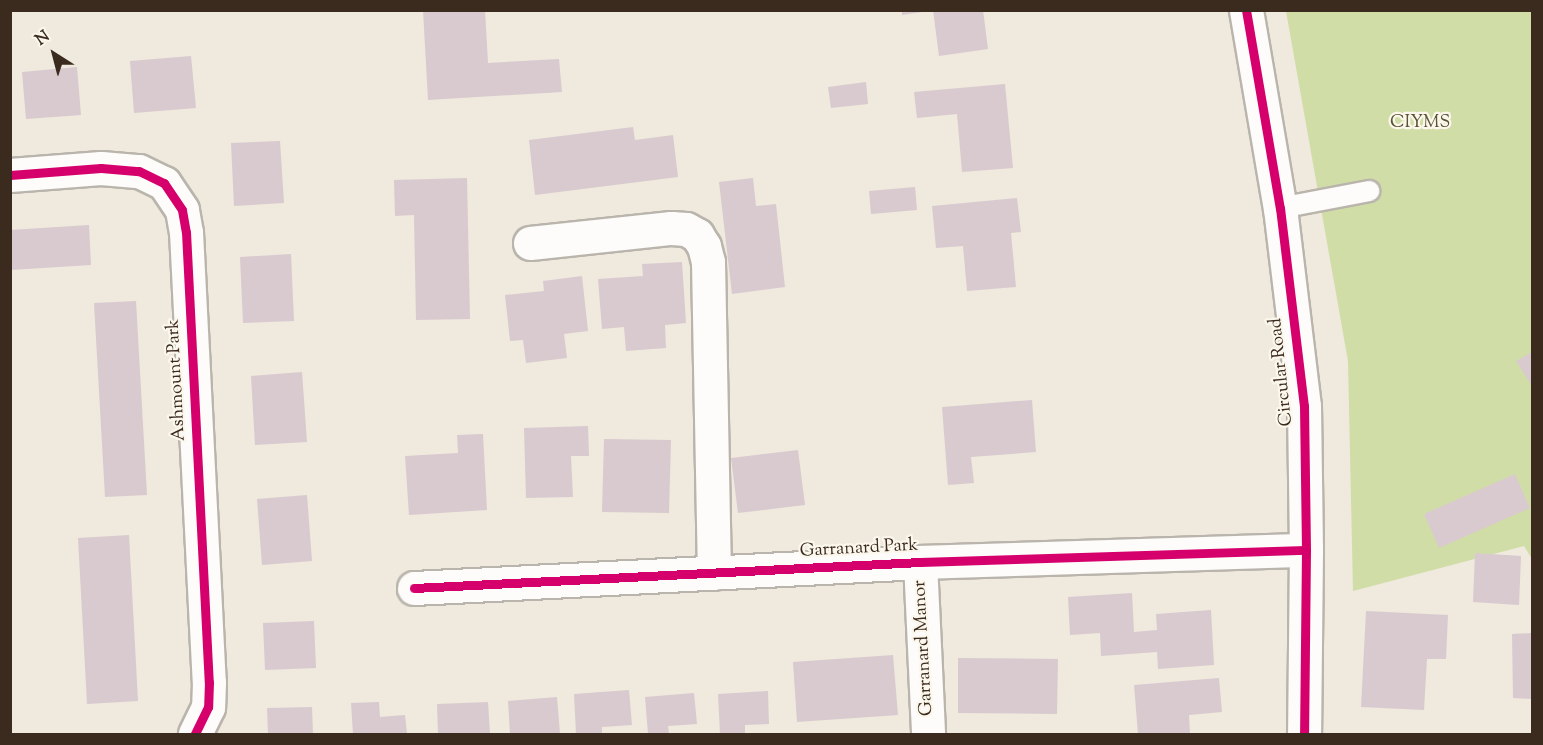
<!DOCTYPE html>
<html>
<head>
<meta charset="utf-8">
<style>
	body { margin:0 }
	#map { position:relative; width:1543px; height:745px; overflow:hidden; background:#efe9de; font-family:"Sorts Mill Goudy",serif }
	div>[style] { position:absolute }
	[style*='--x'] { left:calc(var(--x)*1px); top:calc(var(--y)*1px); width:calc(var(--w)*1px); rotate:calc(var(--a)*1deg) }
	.green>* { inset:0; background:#d1dda6 }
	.building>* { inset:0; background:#d9cacf }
	.roads { filter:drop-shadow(2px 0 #bab5ac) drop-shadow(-2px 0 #bab5ac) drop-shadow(0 2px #bab5ac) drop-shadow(0 -2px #bab5ac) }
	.lane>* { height:20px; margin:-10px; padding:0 10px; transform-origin:10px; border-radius:10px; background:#fdfcfa }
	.street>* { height:33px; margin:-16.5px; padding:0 16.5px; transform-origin:16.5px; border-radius:16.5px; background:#fdfcfa }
	.cycleway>* { height:9px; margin:-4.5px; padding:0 4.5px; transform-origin:4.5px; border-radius:4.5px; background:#d6006c }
	span { translate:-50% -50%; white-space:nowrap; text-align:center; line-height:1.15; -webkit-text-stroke:4.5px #fbf7ec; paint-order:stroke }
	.park-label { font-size:18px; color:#5a5435 }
	.street-label { font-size:18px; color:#3b2a1e }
	.frame { position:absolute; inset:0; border:12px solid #3b2a1e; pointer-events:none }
	.north { position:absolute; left:24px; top:24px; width:60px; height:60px; -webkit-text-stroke:4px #fbf7ec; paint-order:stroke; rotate:324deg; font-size:16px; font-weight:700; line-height:24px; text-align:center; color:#3b2a1e }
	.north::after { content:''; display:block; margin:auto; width:21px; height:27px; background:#3b2a1e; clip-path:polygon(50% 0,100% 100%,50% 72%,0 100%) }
</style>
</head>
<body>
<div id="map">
	<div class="green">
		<div style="clip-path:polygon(1286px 11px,1532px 11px,1532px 559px,1524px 546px,1353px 591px,1348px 361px)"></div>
	</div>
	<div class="building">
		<div style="clip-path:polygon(423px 10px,485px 10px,488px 63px,559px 59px,562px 92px,428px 100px)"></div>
		<div style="clip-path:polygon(902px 10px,922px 10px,922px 12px,902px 15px)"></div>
		<div style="clip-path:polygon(933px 10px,983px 10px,988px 49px,939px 56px)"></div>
		<div style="clip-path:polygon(191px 56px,196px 108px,134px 113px,130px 61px)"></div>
		<div style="clip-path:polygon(77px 67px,81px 115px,26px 119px,22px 72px)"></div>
		<div style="clip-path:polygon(866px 82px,868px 104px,831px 108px,828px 87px)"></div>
		<div style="clip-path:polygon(1005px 84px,1013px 168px,962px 172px,957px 114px,917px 118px,914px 92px)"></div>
		<div style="clip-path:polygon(633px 127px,635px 140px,673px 135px,678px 177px,535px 195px,529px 140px)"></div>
		<div style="clip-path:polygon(280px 141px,284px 203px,234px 206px,231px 143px)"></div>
		<div style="clip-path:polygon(467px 178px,470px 319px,416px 320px,414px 215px,395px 216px,394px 180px)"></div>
		<div style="clip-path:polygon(753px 178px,756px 206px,776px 204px,785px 287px,732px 294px,719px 182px)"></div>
		<div style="clip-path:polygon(915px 187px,917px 210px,871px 214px,869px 191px)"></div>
		<div style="clip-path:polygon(1017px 198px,1021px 232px,1011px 233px,1016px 287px,967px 291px,963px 246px,936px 248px,932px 206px)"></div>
		<div style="clip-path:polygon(89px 225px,91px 265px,10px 270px,10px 230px)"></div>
		<div style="clip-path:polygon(291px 254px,294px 321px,243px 323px,240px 257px)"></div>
		<div style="clip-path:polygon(682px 262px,686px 323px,665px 325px,666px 348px,626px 351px,624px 327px,602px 329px,598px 279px,643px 276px,642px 264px)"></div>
		<div style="clip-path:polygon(582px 276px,588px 331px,564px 334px,567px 358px,526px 363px,523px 340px,510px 341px,505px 295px,544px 291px,543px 281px)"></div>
		<div style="clip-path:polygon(136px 301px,147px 495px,105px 497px,94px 303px)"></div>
		<div style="clip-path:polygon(1532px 352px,1532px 386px,1516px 361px)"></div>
		<div style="clip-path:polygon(302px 372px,307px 442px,255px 445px,251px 376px)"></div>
		<div style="clip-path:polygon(1032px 400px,1036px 452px,971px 457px,974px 483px,948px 485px,942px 407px)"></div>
		<div style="clip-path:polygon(588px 426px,589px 456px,571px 456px,573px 497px,526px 498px,524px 428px)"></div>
		<div style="clip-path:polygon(483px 434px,487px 510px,409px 515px,405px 456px,458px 453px,457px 435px)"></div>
		<div style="clip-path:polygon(604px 439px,671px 440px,669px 513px,602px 512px)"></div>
		<div style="clip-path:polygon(798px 450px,805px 505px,738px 513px,731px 458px)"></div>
		<div style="clip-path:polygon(1515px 474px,1530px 508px,1439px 548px,1424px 514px)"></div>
		<div style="clip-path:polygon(307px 495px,312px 561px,262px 565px,257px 499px)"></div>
		<div style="clip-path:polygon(129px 535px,138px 701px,87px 704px,78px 538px)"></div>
		<div style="clip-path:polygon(1475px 553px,1521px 556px,1519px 605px,1473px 602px)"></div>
		<div style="clip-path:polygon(1132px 593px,1134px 632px,1157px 630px,1156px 614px,1211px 610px,1214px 665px,1158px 669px,1157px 652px,1101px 656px,1100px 633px,1070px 635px,1068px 597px)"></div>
		<div style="clip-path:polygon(1366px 611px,1448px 615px,1446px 659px,1427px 659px,1424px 710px,1361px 707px)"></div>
		<div style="clip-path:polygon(314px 621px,316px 668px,265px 670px,263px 623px)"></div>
		<div style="clip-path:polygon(1532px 633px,1532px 699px,1513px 698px,1512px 634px)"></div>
		<div style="clip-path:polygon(893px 655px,898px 715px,797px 722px,793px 662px)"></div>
		<div style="clip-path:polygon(958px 658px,1058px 659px,1057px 714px,958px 713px)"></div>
		<div style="clip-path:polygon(1219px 678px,1222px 712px,1189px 715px,1190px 734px,1138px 734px,1134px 685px)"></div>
		<div style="clip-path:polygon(629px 690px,632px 725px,602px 727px,602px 734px,576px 734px,574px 694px)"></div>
		<div style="clip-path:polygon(768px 691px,769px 724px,745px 725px,745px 734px,720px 734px,718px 694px)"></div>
		<div style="clip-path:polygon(694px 693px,697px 724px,668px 726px,669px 734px,648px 734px,645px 697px)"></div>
		<div style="clip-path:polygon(557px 697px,560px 734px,510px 734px,508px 701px)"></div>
		<div style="clip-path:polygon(379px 702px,380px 717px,405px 715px,407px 734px,353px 734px,351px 703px)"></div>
		<div style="clip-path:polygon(488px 702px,490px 734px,438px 734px,437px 704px)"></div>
		<div style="clip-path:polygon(312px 707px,313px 734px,268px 734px,267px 708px)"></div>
	</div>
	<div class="roads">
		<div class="lane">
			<div style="--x:1280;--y:208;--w:91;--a:-10.8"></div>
		</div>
		<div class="street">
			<div style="--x:1246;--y:10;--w:201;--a:80.3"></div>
			<div style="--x:1280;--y:208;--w:199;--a:83.1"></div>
			<div style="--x:1304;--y:406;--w:144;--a:89.2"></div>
			<div style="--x:1306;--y:550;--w:184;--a:90.6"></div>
			<div style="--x:10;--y:175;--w:91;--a:-4.4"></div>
			<div style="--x:101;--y:168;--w:38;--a:5"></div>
			<div style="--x:139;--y:171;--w:28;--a:26"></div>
			<div style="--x:164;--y:183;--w:32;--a:56"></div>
			<div style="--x:182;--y:210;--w:22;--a:80"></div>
			<div style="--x:186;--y:232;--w:451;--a:87.1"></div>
			<div style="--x:209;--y:682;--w:25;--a:92"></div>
			<div style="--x:208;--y:707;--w:30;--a:116"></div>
			<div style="--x:530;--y:243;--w:142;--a:-6.1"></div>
			<div style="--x:671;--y:228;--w:15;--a:4"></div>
			<div style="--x:686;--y:229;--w:13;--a:29"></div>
			<div style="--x:697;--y:235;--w:13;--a:58"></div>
			<div style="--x:704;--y:246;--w:16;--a:76"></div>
			<div style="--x:708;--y:262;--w:311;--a:88.9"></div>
			<div style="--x:920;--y:562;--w:172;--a:87.3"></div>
			<div style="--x:414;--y:588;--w:507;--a:-2.94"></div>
			<div style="--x:920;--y:562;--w:386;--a:-1.8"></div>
		</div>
	</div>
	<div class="cycleway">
		<div style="--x:1246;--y:10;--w:201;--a:80.3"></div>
		<div style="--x:1280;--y:208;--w:199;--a:83.1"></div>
		<div style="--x:1304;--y:406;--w:144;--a:89.2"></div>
		<div style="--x:1306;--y:550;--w:184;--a:90.6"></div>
		<div style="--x:10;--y:175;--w:91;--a:-4.4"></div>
		<div style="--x:101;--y:168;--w:38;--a:5"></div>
		<div style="--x:139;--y:171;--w:28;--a:26"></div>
		<div style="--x:164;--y:183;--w:32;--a:56"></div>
		<div style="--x:182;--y:210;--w:22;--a:80"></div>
		<div style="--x:186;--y:232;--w:451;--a:87.1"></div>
		<div style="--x:209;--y:682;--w:25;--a:92"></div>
		<div style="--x:208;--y:707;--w:30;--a:116"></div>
		<div style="--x:414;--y:588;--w:507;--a:-2.94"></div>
		<div style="--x:920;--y:562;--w:386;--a:-1.8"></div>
	</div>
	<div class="park-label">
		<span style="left:1420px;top:123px">CIYMS</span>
	</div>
	<div class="street-label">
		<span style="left:1282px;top:372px;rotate:-96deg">Circular Road</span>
		<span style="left:177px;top:380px;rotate:-93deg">Ashmount Park</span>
		<span style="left:859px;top:549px;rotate:-3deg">Garranard Park</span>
		<span style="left:924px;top:648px;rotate:-93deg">Garranard Manor</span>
	</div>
	<div class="frame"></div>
	<div class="north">N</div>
</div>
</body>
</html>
